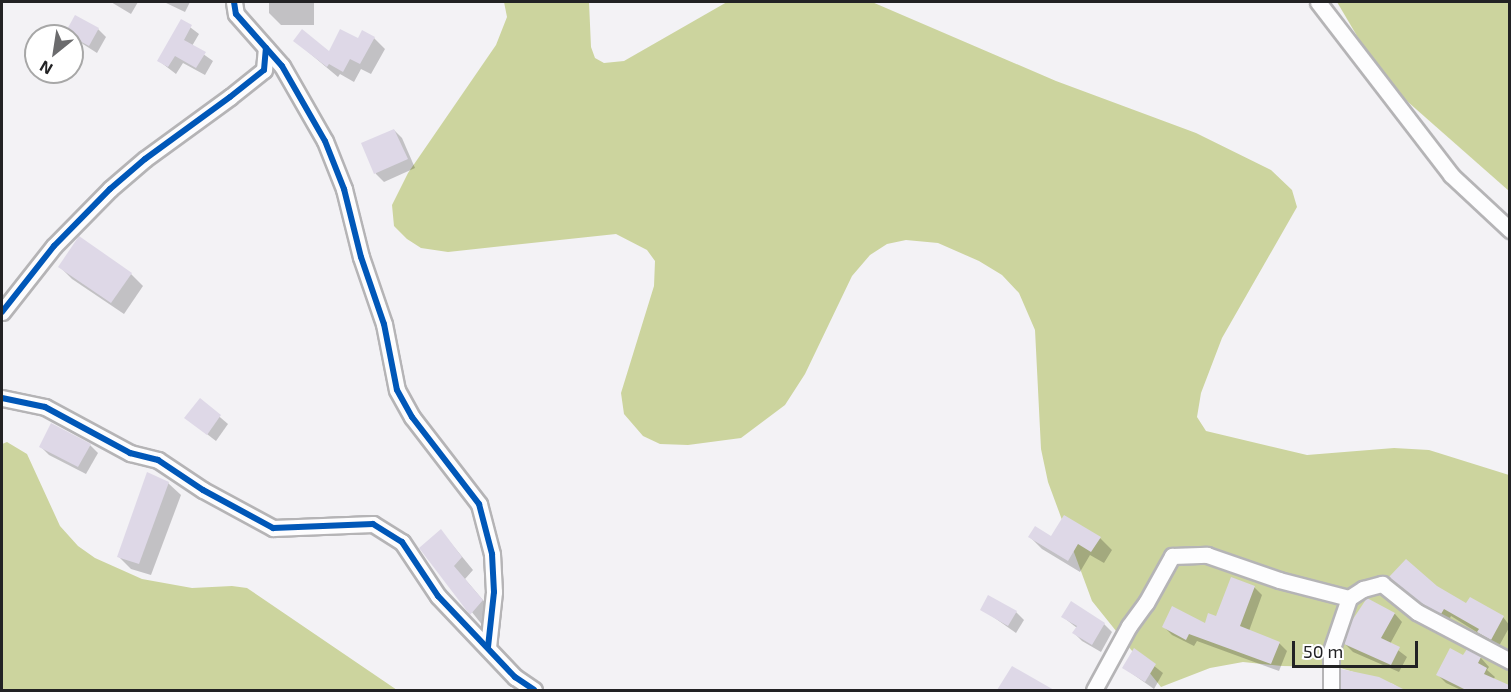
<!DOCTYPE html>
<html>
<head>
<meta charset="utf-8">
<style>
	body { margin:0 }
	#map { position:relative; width:1511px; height:692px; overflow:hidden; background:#f3f2f5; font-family:"Exo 2",sans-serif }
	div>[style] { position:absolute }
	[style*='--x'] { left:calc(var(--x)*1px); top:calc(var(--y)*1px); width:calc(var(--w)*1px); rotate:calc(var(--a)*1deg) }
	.forest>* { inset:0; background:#ccd49e }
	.shadow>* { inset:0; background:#0003 }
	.building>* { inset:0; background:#ded8e7 }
	.roads { filter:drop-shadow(2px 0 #b5b4b6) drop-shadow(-2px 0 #b5b4b6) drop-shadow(0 2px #b5b4b6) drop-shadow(0 -2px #b5b4b6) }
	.street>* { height:15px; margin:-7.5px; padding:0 7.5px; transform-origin:7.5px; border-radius:7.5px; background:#fdfdfe }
	.cycleway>* { height:6px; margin:-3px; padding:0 3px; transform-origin:3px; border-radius:3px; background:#0057b8 }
	span { translate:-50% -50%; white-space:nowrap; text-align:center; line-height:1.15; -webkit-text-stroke:5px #fff; paint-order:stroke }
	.frame { position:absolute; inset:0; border:3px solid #222224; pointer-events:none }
	.north { position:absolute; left:24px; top:24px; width:60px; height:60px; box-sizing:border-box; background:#fff; border:2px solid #a7a7a7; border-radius:50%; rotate:210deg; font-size:16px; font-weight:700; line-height:24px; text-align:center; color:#222224 }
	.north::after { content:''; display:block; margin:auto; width:21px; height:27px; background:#6b6b6d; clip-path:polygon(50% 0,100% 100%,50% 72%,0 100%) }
	.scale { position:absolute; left:1292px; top:641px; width:126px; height:27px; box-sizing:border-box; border:3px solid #222224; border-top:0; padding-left:8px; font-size:18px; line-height:21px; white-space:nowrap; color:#222224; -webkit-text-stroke:4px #fff; paint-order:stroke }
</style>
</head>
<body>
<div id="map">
	<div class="forest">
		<div style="clip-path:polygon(504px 2px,589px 2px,591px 47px,595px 58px,604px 63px,624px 61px,727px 2px,872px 2px,1056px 81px,1196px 133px,1271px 170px,1292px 190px,1297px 207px,1222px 338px,1201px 393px,1197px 417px,1206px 431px,1307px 455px,1394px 448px,1429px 450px,1509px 475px,1509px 690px,1402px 690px,1393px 684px,1337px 667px,1282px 666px,1243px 662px,1210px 668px,1161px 687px,1092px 601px,1048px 482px,1041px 449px,1035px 330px,1019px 293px,1002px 275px,979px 261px,938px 243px,906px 240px,887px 244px,870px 255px,852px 276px,805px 374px,785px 405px,741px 438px,688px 445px,660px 444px,643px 436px,624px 414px,621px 393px,654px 286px,655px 261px,647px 250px,616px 234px,448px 252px,421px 248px,407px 239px,394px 226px,392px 205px,408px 173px,496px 45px,507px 17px)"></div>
		<div style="clip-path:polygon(1337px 2px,1509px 2px,1509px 191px,1383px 80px)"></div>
		<div style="clip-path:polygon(7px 442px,27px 454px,60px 526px,78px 546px,95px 558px,142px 579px,192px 588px,232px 586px,247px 588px,397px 690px,2px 690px,2px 444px)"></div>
	</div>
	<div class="shadow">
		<div style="clip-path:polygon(111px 2px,138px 2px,131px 14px)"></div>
		<div style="clip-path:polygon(164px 2px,190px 2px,185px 12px)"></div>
		<div style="clip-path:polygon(269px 2px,314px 2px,314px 25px,281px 25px,269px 13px)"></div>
		<div style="clip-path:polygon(182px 21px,199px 34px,192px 46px,213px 61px,205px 75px,183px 63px,176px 74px,159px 61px)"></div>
		<div style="clip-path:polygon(98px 29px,106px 37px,97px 53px,72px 37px)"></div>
		<div style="clip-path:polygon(374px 38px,385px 49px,371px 74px,361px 69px,354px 82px,340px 74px,338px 77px,295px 41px,330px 53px,358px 40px)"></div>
		<div style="clip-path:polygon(394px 130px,402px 138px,415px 168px,384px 182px,376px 174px,363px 144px)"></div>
		<div style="clip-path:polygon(60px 267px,131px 274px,143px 286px,124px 314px,72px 279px)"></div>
		<div style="clip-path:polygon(200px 400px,228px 424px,216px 441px,186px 418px)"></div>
		<div style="clip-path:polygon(52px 426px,90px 445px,98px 453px,86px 474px,49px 455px,41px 447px)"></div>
		<div style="clip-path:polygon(168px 483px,181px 495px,151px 575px,131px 569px,119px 557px)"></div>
		<div style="clip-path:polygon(441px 531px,473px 570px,465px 579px,494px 613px,483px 626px,421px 548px)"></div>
		<div style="clip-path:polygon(1030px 537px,1100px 538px,1112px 550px,1104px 563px,1090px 555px,1080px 572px,1042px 549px)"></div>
		<div style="clip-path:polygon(1399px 585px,1436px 587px,1467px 605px,1503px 617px,1510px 626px,1499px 646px,1451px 616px,1449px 620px,1432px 611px)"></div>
		<div style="clip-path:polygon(1254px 587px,1262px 595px,1249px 631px,1279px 643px,1287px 651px,1279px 671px,1197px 641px,1194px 646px,1172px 635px,1164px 627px,1205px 625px)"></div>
		<div style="clip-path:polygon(1367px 600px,1395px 614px,1402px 622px,1390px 644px,1407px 657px,1399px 672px,1353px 652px,1345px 644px)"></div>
		<div style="clip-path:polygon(982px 609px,1016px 612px,1024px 620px,1016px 633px)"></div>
		<div style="clip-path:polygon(1063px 617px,1104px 624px,1112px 632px,1101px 652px,1082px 641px,1074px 633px,1077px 628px)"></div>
		<div style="clip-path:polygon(1134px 650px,1163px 673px,1154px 689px,1124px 668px)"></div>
		<div style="clip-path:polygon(1467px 651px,1481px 658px,1489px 667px,1487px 670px,1495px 677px,1493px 680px,1510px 687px,1510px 690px,1461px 690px,1446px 683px,1438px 675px,1464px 657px)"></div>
		<div style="clip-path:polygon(1013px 668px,1051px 690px,999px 690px)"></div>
		<div style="clip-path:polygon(1342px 671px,1378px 678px,1399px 690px,1342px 690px)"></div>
	</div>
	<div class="building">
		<div style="clip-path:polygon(75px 15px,99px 28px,89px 46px,65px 33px)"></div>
		<div style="clip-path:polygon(181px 19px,192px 25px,184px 40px,206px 52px,196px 68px,175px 56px,168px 67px,157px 61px)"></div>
		<div style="clip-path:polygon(302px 29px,329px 51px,340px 29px,358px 38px,362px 30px,375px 37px,360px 64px,350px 59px,343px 72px,329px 64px,327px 67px,293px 41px)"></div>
		<div style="clip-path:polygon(394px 129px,408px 159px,374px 174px,361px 143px)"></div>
		<div style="clip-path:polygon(79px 236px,132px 273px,111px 303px,58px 267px)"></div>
		<div style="clip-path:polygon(200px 398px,221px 415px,207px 435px,184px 418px)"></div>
		<div style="clip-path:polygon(51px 423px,91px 444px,78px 467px,39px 447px)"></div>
		<div style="clip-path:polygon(147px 472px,169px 482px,139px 564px,117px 557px)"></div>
		<div style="clip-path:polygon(1064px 515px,1101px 537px,1091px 552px,1078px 544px,1068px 561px,1028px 537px,1035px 526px,1051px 536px)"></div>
		<div style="clip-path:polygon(441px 529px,462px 557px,454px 566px,483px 600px,470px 615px,419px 548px)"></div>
		<div style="clip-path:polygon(1406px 559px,1437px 586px,1466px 603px,1470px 597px,1504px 616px,1491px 640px,1477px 632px,1479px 629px,1444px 609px,1441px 614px,1422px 604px,1389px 577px)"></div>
		<div style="clip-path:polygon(1231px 577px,1255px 586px,1240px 626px,1280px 642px,1271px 664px,1189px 634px,1186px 640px,1162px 627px,1172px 606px,1205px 623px,1208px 613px,1216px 616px)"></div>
		<div style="clip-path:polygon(988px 595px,1017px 611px,1008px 626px,980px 610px)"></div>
		<div style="clip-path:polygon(1367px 598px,1395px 613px,1381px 638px,1400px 647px,1391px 665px,1344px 644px,1351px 622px)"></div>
		<div style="clip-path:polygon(1071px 601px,1105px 623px,1092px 645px,1072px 633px,1077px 626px,1061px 617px)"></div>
		<div style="clip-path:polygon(1134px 648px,1156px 664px,1145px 682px,1122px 668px)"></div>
		<div style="clip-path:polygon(1450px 648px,1463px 655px,1467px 649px,1481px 657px,1478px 663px,1487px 668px,1484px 674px,1509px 685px,1509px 690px,1466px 690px,1436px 675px)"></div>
		<div style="clip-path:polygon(1012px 666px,1054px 690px,997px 690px)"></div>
		<div style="clip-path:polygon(1341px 669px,1379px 677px,1405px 690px,1341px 690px)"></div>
	</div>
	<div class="roads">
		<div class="street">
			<div style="--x:234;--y:2;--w:12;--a:81"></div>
			<div style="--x:236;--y:14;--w:69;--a:48.5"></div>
			<div style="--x:282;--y:66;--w:86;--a:60.2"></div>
			<div style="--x:325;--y:141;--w:52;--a:68.4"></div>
			<div style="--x:344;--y:189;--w:70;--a:76"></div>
			<div style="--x:361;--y:257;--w:71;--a:71.1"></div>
			<div style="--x:384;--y:324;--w:67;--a:78.9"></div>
			<div style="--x:397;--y:390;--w:31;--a:61"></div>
			<div style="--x:412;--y:417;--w:110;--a:52.4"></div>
			<div style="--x:479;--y:504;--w:52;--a:75.4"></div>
			<div style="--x:492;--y:554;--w:38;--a:87"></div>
			<div style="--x:494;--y:592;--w:55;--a:96.2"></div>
			<div style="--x:1318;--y:2;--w:218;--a:52.4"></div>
			<div style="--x:1451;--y:175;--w:81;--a:43"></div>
			<div style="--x:2;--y:312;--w:84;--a:-51.8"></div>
			<div style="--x:54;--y:246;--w:80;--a:-45.5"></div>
			<div style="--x:110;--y:189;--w:46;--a:-40.6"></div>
			<div style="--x:145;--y:159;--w:105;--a:-36.1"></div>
			<div style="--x:230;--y:97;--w:43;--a:-38.5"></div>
			<div style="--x:264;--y:70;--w:22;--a:-85"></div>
			<div style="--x:2;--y:398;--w:44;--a:11.8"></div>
			<div style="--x:45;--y:407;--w:97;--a:28.4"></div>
			<div style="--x:130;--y:453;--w:29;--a:14"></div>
			<div style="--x:158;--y:460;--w:54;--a:33.7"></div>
			<div style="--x:203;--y:490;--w:80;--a:28.5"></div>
			<div style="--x:273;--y:528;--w:100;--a:-2.3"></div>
			<div style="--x:373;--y:524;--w:34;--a:32"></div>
			<div style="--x:402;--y:542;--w:65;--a:56.3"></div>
			<div style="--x:438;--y:596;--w:112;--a:46.5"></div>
			<div style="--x:515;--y:677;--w:23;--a:34"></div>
			<div style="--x:1094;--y:690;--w:73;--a:-61.3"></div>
			<div style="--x:1129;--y:626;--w:29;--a:-54"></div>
			<div style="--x:1146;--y:603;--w:54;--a:-61"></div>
			<div style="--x:1172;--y:556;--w:35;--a:-2"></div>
			<div style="--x:1207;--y:555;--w:76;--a:19.1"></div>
			<div style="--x:1279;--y:580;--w:72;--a:14.4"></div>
			<div style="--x:1331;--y:690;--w:39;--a:-90"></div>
			<div style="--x:1331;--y:651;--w:56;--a:-71.2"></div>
			<div style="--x:1349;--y:598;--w:17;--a:-33"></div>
			<div style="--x:1363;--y:589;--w:20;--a:-15"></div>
			<div style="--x:1382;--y:584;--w:45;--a:38.7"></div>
			<div style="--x:1417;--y:612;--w:105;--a:27.8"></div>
		</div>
	</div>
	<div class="cycleway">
		<div style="--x:234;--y:2;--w:12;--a:81"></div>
		<div style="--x:236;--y:14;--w:69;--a:48.5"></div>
		<div style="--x:282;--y:66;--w:86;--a:60.2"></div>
		<div style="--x:325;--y:141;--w:52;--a:68.4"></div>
		<div style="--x:344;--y:189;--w:70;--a:76"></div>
		<div style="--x:361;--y:257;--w:71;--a:71.1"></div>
		<div style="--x:384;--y:324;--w:67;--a:78.9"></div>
		<div style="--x:397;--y:390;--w:31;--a:61"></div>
		<div style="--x:412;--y:417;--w:110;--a:52.4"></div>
		<div style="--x:479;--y:504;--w:52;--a:75.4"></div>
		<div style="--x:492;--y:554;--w:38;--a:87"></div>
		<div style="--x:494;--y:592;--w:55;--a:96.2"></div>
		<div style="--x:2;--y:312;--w:84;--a:-51.8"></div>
		<div style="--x:54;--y:246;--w:80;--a:-45.5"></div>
		<div style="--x:110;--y:189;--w:46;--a:-40.6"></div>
		<div style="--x:145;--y:159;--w:105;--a:-36.1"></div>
		<div style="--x:230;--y:97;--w:43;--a:-38.5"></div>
		<div style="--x:264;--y:70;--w:22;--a:-85"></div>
		<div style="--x:2;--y:398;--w:44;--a:11.8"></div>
		<div style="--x:45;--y:407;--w:97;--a:28.4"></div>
		<div style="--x:130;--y:453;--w:29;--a:14"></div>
		<div style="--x:158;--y:460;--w:54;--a:33.7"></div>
		<div style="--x:203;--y:490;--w:80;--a:28.5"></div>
		<div style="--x:273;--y:528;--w:100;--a:-2.3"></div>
		<div style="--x:373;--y:524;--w:34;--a:32"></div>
		<div style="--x:402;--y:542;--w:65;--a:56.3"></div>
		<div style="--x:438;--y:596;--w:112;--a:46.5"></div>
		<div style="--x:515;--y:677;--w:23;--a:34"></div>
	</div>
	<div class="frame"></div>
	<div class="north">N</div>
	<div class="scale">50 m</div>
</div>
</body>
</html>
